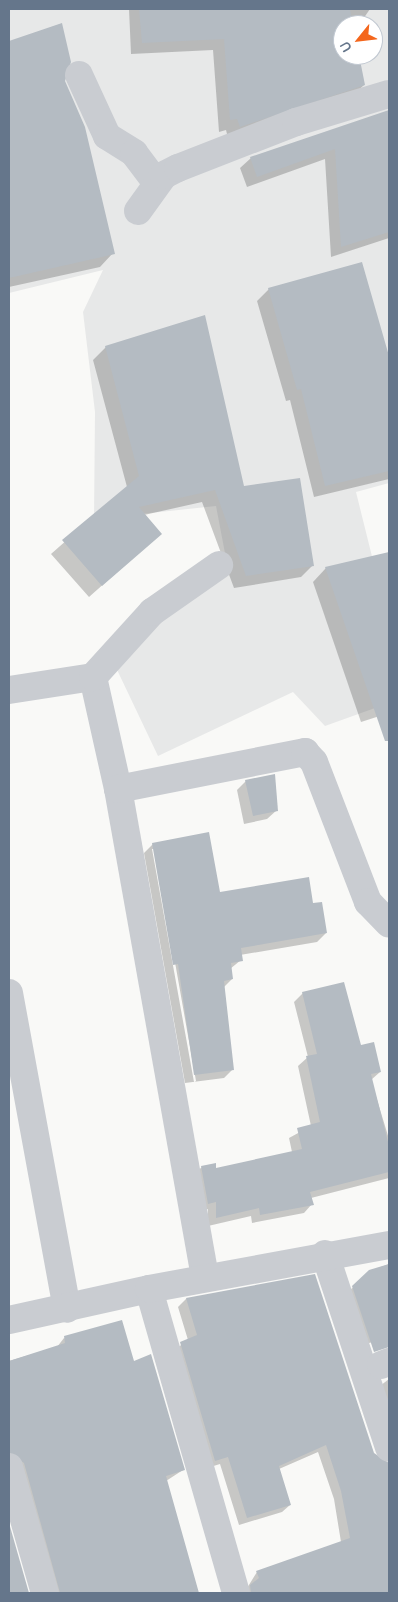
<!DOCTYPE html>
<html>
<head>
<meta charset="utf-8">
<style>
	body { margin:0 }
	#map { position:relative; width:398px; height:1602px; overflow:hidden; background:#f9f9f7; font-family:Quicksand,sans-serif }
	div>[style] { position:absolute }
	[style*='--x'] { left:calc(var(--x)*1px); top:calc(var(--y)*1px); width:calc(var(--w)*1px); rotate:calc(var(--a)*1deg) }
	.built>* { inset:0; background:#e7e8e8 }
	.shadow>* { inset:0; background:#0003 }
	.building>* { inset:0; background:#b4bbc2 }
	.minor>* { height:28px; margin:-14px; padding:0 14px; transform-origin:14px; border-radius:14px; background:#c9ccd1 }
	span { translate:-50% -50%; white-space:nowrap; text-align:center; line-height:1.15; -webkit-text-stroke:5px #fff; paint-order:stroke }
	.frame { position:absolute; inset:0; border:10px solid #65768b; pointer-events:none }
	.north { position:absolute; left:333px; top:15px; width:50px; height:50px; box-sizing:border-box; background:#fff; border:1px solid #c1c8d1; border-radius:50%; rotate:241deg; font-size:14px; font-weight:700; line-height:20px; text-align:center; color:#65768b }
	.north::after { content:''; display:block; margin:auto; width:18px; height:22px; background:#f4661c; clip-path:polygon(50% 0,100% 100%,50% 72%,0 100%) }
</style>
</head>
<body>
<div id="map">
	<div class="built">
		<div style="clip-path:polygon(evenodd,9px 9px,389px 9px,389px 483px,356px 492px,389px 625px,389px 703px,325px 726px,293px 692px,158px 756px,110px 655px,228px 569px,216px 506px,94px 519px,95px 412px,83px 312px,103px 270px,9px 293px,9px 9px,343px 25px,373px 25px,373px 55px,343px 55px,343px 25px)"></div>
	</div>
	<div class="shadow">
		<div style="clip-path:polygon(129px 9px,370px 9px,359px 25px,343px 25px,343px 55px,358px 55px,364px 85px,352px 96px,228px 138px,226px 130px,219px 132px,213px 50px,131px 54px)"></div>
		<div style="clip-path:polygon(61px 24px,63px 81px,113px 253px,100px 267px,9px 287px,9px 42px)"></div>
		<div style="clip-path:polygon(389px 112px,389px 238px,331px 257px,325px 159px,247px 187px,240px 168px,251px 158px)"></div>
		<div style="clip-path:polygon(361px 263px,389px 361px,389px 479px,314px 497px,290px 400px,286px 401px,257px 301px,269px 289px)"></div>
		<div style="clip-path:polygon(106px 347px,313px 565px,301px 577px,234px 588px,202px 502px,144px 515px,160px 534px,89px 597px,51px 554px,127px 487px,93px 360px)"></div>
		<div style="clip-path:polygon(389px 553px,389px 713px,361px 722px,313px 582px,326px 568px)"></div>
		<div style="clip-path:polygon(246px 781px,277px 810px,267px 819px,244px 824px,237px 790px)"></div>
		<div style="clip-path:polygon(evenodd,153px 844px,218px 893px,312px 904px,326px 933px,317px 942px,240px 955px,241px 960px,230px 969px,232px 979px,224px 987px,233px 1069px,224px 1078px,185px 1083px,144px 853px,153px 844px,152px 849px,155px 849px,196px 1081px,194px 1082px,152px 849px)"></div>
		<div style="clip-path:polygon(303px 993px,360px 1046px,380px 1072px,371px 1080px,389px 1139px,389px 1178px,311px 1198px,312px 1204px,304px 1213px,252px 1223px,251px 1216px,208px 1226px,208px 1209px,200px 1212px,193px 1175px,202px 1167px,215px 1170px,292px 1152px,289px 1138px,311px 1126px,298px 1066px,308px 1057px,294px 1002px)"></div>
		<div style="clip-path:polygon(389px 1264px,389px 1338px,361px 1345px,345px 1295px,370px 1271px)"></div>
		<div style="clip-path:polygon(314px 1276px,373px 1453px,378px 1461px,389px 1463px,389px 1593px,244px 1593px,257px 1572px,341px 1542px,334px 1499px,318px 1452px,279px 1469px,290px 1505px,282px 1512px,239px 1525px,220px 1464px,207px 1468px,173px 1351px,188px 1340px,178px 1307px,186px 1299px)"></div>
		<div style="clip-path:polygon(64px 1338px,133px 1363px,183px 1470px,166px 1481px,195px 1593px,51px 1593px,9px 1463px,9px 1361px,57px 1347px)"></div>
		<div style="clip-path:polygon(389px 1379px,389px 1430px,376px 1389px)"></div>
		<div style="clip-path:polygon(9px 1528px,28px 1593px,9px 1593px)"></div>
	</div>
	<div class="building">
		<div style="clip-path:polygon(139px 9px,350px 9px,353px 25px,343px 25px,343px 55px,359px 55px,365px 85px,240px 127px,237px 119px,230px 120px,224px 39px,142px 43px)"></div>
		<div style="clip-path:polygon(62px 23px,71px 62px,65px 81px,85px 127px,115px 254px,9px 278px,9px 41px)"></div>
		<div style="clip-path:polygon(389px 110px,389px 232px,341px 247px,335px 149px,257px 177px,250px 157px)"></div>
		<div style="clip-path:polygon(362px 262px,389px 356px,389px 471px,325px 486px,301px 389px,297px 390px,268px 288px)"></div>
		<div style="clip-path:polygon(205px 315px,244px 486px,300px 478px,314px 566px,246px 576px,215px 490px,139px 507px,162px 534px,102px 586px,62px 540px,139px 476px,105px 346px)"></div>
		<div style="clip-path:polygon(389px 552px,389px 741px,385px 741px,325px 567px)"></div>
		<div style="clip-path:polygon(275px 774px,278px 811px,253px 816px,245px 780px)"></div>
		<div style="clip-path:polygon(209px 832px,220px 892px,309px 877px,313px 903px,322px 902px,327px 933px,241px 948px,243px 961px,231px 963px,233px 979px,224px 981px,234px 1070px,194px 1075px,178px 964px,173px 965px,152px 843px)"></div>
		<div style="clip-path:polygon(344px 982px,361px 1045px,374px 1042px,381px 1072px,371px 1074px,389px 1146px,389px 1172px,310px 1192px,314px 1205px,260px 1215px,259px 1208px,216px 1218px,216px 1202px,208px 1204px,201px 1166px,216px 1163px,216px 1168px,302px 1149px,297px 1128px,320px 1122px,306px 1056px,317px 1054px,302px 992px)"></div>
		<div style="clip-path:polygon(389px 1264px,389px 1347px,374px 1352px,352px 1286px,369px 1270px)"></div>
		<div style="clip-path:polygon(315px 1274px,374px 1453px,389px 1463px,389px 1593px,251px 1593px,250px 1585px,259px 1578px,256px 1571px,350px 1538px,341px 1491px,326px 1445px,279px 1466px,291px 1505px,247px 1518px,228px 1457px,215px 1461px,180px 1342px,197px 1335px,186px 1298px)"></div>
		<div style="clip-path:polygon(122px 1320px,134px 1361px,151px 1354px,185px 1470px,166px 1476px,199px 1593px,60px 1593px,24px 1463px,9px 1452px,9px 1361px,65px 1343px,64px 1336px)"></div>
		<div style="clip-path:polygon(9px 1523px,29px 1593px,9px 1593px)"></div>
	</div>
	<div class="minor">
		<div style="--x:79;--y:75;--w:67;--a:65.3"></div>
		<div style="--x:107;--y:136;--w:32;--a:32"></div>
		<div style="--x:134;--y:153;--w:38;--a:53"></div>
		<div style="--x:138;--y:211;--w:44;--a:-54.2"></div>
		<div style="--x:164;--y:175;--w:16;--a:-27"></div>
		<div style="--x:178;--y:168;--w:127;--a:-21.3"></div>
		<div style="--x:296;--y:122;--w:97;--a:-16.8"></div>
		<div style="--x:93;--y:677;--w:115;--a:77.4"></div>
		<div style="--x:9;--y:690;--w:85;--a:-8.8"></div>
		<div style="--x:93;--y:677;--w:88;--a:-47.8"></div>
		<div style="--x:152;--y:612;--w:82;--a:-35"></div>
		<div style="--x:9;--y:993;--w:321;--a:79.6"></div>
		<div style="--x:325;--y:1254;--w:204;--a:71.7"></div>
		<div style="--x:205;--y:1277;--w:496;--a:-100.1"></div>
		<div style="--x:118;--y:789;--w:191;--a:-11.2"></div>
		<div style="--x:305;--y:752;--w:13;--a:48"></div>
		<div style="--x:314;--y:762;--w:150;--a:68.9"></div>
		<div style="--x:368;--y:902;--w:30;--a:46"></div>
		<div style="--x:9;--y:1320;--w:143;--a:-12.5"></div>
		<div style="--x:381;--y:1365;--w:9;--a:-21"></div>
		<div style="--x:9;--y:1467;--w:131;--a:74.1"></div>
		<div style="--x:236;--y:1593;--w:316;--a:-106"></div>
		<div style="--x:149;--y:1289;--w:244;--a:-10.4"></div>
	</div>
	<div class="frame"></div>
	<div class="north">U</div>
</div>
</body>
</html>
